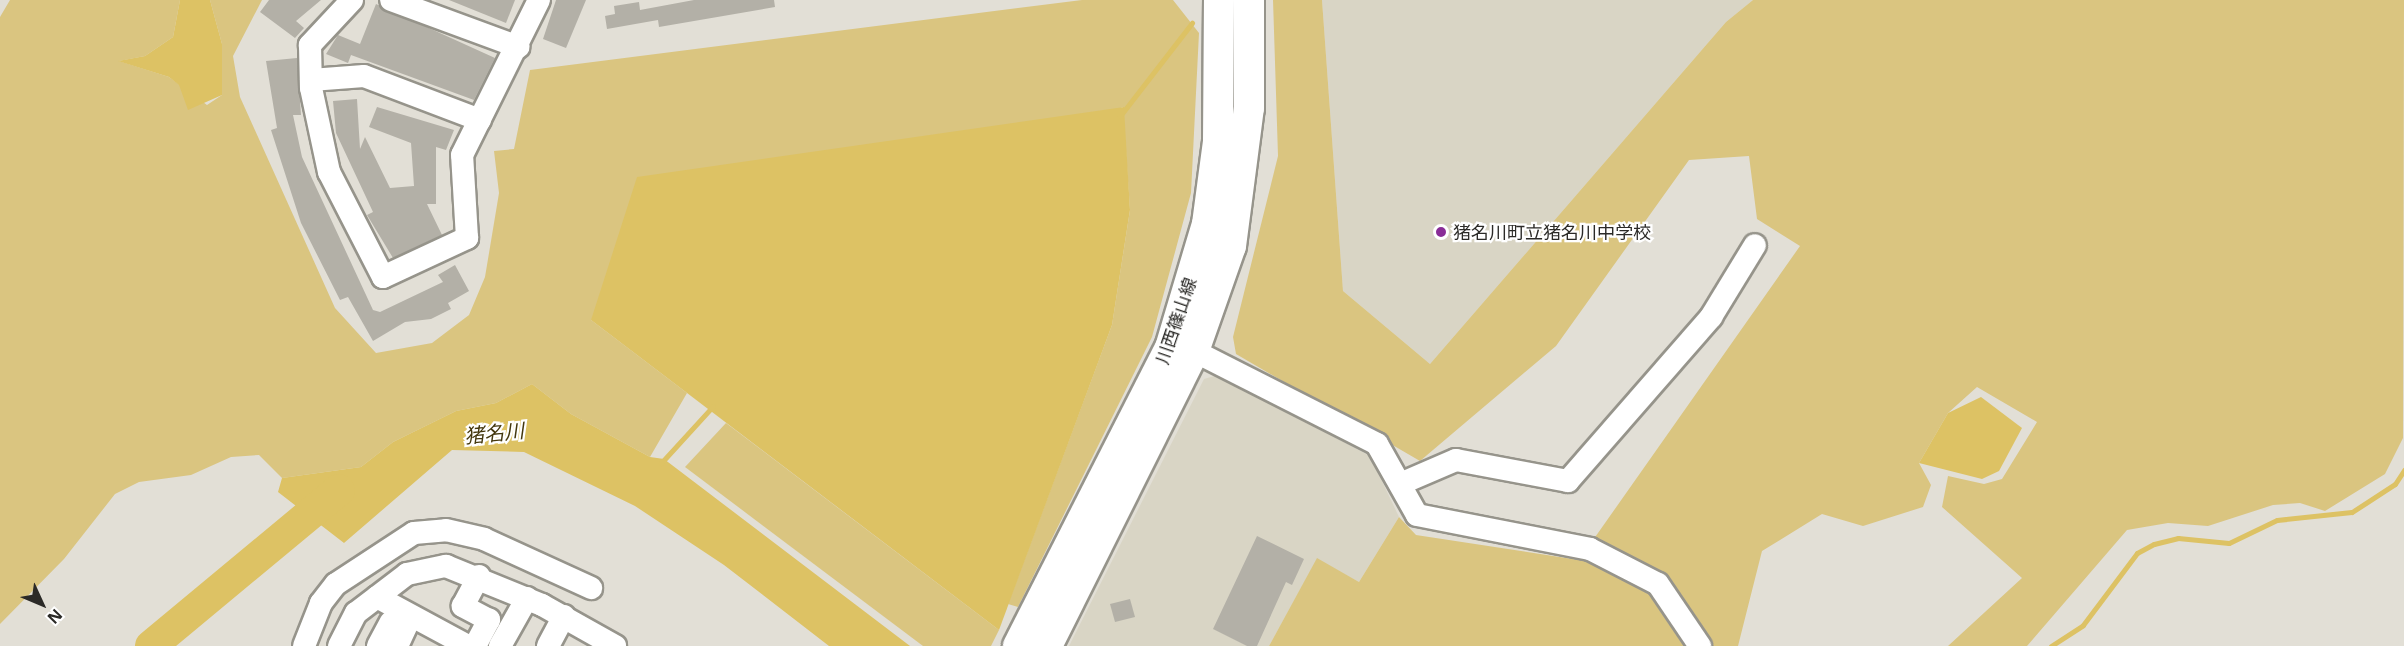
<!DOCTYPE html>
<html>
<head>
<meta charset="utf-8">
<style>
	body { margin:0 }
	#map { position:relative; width:2404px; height:646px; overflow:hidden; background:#e2dfd6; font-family:"Noto Sans","Noto Sans JP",sans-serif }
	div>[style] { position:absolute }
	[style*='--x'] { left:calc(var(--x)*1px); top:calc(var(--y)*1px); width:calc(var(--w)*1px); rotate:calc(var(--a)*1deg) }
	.built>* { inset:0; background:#d9d5c5 }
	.green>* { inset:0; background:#dac580 }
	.water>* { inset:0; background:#ddc264 }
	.stream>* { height:5px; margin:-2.5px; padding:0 2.5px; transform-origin:2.5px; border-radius:2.5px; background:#ddc264 }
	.river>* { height:32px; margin:-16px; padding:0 16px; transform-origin:16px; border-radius:16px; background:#ddc264 }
	.building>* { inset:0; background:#b3b0a7 }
	.roads { filter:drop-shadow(2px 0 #96948b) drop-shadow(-2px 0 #96948b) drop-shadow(0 2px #96948b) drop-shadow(0 -2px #96948b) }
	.minor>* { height:22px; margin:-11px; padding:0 11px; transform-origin:11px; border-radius:11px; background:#fff }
	.major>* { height:30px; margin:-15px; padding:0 15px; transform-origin:15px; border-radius:15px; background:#fff }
	.dots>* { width:16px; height:16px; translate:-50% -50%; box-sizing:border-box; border:3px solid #fff; border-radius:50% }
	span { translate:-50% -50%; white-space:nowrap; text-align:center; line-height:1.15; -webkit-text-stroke:4.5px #fff; paint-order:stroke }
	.poi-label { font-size:18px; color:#2b2a27 }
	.left { translate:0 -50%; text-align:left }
	.street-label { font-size:18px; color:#2b2a27 }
	.water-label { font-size:20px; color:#43370e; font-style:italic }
	.north { position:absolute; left:12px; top:574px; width:60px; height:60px; -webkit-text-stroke:4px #fff; paint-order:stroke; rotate:134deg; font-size:16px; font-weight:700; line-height:24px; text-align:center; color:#2b2a27 }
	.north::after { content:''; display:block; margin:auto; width:21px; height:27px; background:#2b2a27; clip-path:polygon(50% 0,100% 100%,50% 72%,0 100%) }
</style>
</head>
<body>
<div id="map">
	<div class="built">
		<div style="clip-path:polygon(1322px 0,1753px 0,1726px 22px,1430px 364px,1343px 291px)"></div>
		<div style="clip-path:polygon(1218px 375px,1370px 456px,1399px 517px,1359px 582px,1317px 559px,1269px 646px,1069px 646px,1204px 379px)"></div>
	</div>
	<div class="green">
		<div style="clip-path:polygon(10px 0,180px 0,173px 37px,145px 56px,119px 61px,169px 77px,207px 105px,222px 95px,222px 44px,210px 0,262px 0,233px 56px,240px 97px,335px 308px,376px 353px,432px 343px,469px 315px,485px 277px,499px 193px,494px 151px,514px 149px,530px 70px,1082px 0,1173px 0,1199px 33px,1191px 193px,1152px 337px,1018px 607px,1008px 604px,1112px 325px,1130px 210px,1123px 107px,591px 320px,687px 393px,650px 457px,571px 414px,532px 384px,496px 403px,456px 411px,393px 442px,361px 467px,282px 478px,259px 455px,231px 457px,191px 475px,139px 482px,115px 494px,64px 559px,0 624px,0 17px)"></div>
		<div style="clip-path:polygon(1273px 0,1322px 0,1343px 291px,1430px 364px,1726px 22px,1753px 0,2404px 0,2403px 438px,2385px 474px,2325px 511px,2300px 503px,2273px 505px,2208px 526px,2168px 523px,2127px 530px,2027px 646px,1948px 646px,2022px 578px,1942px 507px,1948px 476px,1984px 484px,2002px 479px,2037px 422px,1977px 387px,1948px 413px,1919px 463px,1931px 485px,1923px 507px,1863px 526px,1822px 514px,1762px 551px,1738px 646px,1269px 646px,1317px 558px,1359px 582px,1399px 517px,1416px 535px,1579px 560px,1800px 246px,1757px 219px,1749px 156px,1689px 160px,1556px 346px,1420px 461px,1236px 354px,1233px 337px,1278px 156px)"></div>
		<div style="clip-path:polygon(726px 423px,999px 630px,991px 646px,923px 646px,685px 467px)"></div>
	</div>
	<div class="water">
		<div style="clip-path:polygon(180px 0,210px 0,222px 44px,222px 95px,188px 110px,179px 85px,169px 77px,118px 61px,145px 56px,173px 37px)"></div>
		<div style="clip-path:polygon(1124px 107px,1130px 210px,1112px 325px,999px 630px,591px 320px,637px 177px)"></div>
		<div style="clip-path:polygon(532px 384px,571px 414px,650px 457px,664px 459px,910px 646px,829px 646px,724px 565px,635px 506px,524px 452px,452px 450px,344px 543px,278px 492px,282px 478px,361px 467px,393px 442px,456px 411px,496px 403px)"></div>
		<div style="clip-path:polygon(1981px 397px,2022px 428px,1999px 471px,1982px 479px,1919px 463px,1948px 413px)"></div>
	</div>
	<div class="stream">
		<div style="--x:1120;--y:116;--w:118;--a:-52.3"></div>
		<div style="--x:661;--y:463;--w:77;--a:-47.6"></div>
		<div style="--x:2051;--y:646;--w:38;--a:-33"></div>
		<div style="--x:2083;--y:625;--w:90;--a:-53.1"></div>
		<div style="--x:2137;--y:553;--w:19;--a:-28"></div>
		<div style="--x:2154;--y:544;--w:25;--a:-14"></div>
		<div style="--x:2178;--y:538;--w:51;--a:5.6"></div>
		<div style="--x:2229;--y:543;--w:53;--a:-25.6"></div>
		<div style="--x:2277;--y:520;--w:75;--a:-6.1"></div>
		<div style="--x:2352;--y:512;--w:51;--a:-33.1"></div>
		<div style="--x:2395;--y:484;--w:17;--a:-57"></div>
	</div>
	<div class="river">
		<div style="--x:151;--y:646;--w:244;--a:-39.7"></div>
	</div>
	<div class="building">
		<div style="clip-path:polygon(269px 0,321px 0,296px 21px,304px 28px,295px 38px,260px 12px)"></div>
		<div style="clip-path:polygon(449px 0,515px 0,506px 23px)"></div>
		<div style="clip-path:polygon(556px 0,586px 0,566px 48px,543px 39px)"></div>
		<div style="clip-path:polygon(694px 0,774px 0,775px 7px,659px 27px,658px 20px,607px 29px,605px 16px,615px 14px,614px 6px,639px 2px,640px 10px)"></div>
		<div style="clip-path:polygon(376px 4px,495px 58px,474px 100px,351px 55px,348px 63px,326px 54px,338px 35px,360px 44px)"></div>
		<div style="clip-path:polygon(297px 58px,301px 115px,293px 115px,302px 157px,373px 310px,380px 312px,443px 282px,438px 275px,455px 265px,469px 291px,448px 303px,451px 309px,431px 319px,405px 322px,373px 341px,348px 297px,340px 300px,301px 223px,271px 130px,277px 128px,266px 61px)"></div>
		<div style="clip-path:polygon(357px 99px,360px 149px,365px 137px,390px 188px,414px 186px,411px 143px,369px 127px,377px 107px,454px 130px,446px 150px,436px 147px,436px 204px,427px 204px,442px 235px,393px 258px,367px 215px,373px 212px,336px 133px,333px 101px)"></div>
		<div style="clip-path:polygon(1257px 536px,1304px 559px,1292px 585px,1286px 582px,1257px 646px,1247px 646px,1213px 629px)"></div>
		<div style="clip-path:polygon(1130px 599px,1135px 617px,1115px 622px,1110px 604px)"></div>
	</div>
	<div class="roads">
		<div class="minor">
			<div style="--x:352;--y:0;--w:62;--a:133"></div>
			<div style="--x:310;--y:45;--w:43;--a:88.7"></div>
			<div style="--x:311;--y:88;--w:86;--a:77.9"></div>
			<div style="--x:329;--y:172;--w:118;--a:62.8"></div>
			<div style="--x:383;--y:277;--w:93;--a:-24.9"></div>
			<div style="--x:467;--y:238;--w:83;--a:-93.4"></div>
			<div style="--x:462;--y:155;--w:173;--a:-63.6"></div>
			<div style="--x:391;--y:0;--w:136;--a:20.2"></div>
			<div style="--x:311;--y:80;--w:53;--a:-4.3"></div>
			<div style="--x:364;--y:76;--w:124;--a:20.8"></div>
			<div style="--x:1194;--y:351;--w:205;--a:26.9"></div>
			<div style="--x:1377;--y:444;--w:81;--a:60.6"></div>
			<div style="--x:1417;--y:515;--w:176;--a:11.1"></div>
			<div style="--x:1590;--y:549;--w:76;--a:27.2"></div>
			<div style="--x:1658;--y:584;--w:75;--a:55.9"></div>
			<div style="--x:1400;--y:484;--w:61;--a:-23.2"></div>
			<div style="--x:1456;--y:460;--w:114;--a:10.6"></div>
			<div style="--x:1568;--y:481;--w:218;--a:-48.9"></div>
			<div style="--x:1711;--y:317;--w:84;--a:-58.6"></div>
			<div style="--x:377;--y:597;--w:103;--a:28.3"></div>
			<div style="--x:304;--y:646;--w:46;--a:-68.4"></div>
			<div style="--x:321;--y:603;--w:24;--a:-52"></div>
			<div style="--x:336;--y:584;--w:93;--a:-33.2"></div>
			<div style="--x:414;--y:533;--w:32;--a:-5"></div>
			<div style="--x:446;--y:530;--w:39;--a:13"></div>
			<div style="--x:484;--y:539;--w:118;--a:24.6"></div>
			<div style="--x:339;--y:646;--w:37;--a:-63"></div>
			<div style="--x:356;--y:613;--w:64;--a:-37.4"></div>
			<div style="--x:407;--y:574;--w:40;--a:-12"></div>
			<div style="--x:446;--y:566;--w:104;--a:22.1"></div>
			<div style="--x:542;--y:605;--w:84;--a:29.3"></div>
			<div style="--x:378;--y:646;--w:27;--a:-62"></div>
			<div style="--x:397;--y:646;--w:33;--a:-65"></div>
			<div style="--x:475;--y:646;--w:30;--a:-62"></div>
			<div style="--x:489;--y:620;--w:30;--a:-152"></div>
			<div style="--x:463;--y:606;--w:34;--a:-62"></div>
			<div style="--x:500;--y:646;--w:55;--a:-60.6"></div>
			<div style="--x:548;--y:646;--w:34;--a:-62"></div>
		</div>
		<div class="major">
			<div style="--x:1018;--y:646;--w:335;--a:-63"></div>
			<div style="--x:1170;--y:348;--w:129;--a:-73.4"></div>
			<div style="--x:1207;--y:224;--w:83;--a:-82.4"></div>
			<div style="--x:1218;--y:142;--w:142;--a:-89.6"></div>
			<div style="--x:1047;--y:646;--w:330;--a:-63.5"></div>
			<div style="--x:1194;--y:351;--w:111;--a:-70.6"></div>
			<div style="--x:1231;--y:246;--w:139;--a:-82.6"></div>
			<div style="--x:1249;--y:108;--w:108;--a:-90"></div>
		</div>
	</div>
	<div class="dots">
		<div style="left:1441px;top:232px;background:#892c97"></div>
	</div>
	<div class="poi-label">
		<span class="left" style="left:1453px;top:232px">猪名川町立猪名川中学校</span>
	</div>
	<div class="street-label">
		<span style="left:1176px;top:321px;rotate:-71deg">川西篠山線</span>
	</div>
	<div class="water-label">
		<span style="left:494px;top:433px;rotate:-6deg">猪名川</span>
	</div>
	<div class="north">N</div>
</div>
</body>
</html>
